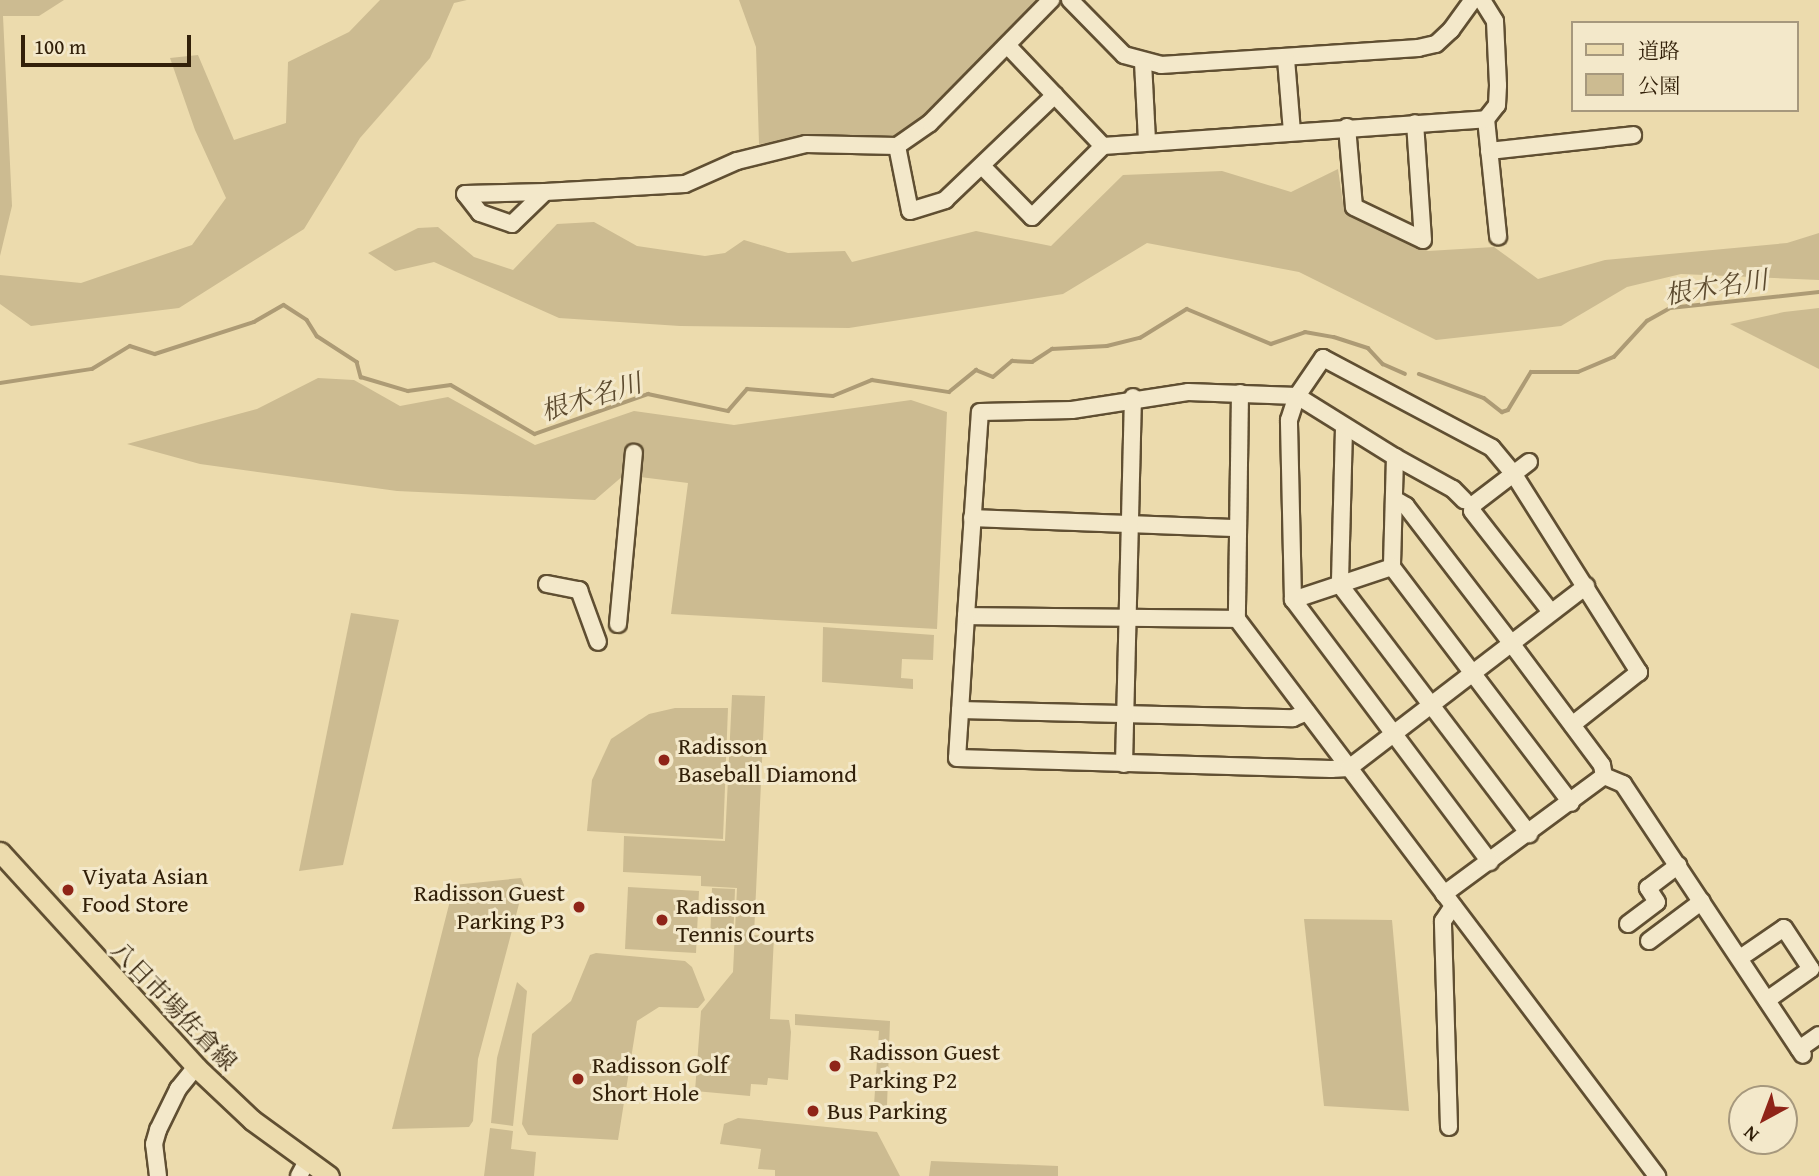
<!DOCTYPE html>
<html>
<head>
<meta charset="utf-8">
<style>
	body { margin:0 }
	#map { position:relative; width:1819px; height:1176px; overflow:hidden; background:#ecdbad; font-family:"Gentium Book Plus","Noto Serif JP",serif }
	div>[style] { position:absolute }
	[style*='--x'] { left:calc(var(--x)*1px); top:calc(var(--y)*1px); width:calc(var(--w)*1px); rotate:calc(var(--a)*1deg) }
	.green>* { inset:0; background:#ccbb91 }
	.stream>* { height:3.5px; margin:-1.75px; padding:0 1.75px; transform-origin:1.75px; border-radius:1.75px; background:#ad9b75 }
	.roads { filter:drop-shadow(2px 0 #604f32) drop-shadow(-2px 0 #604f32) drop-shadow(0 2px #604f32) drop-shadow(0 -2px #604f32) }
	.minor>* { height:16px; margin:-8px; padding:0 8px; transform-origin:8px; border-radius:8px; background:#f3e8ca }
	.major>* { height:19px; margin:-9.5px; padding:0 9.5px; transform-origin:9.5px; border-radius:9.5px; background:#ecdbad }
	.dots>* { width:19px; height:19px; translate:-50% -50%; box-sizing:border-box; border:4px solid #f3e8ca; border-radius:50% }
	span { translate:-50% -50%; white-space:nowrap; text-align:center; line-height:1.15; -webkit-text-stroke:6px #f3e8ca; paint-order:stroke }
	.poi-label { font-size:24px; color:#322009 }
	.left { translate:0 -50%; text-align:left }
	.right { translate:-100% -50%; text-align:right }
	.street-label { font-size:24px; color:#322009 }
	.water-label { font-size:26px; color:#5d4b2f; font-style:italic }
	.legend { position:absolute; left:1571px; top:21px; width:228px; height:91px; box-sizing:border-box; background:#f3e8ca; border:2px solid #a6987d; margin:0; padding:9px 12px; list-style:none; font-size:21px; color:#322009 }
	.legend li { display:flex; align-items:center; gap:14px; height:35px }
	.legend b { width:35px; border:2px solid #a6987d }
	.north { position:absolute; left:1728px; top:1085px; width:70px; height:70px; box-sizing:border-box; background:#f3e8ca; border:2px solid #a6987d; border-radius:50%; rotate:221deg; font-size:19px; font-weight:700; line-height:28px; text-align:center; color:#322009 }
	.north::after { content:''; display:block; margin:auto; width:24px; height:32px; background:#8f2418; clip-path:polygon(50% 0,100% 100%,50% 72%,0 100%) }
	.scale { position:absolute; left:21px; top:35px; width:170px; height:32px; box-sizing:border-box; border:4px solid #322009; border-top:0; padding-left:9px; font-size:21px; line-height:24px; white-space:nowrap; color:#322009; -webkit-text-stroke:5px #f3e8ca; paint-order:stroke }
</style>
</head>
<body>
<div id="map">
	<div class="green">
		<div style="clip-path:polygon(0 0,64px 0,39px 16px,3px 16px,12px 206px,0 256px)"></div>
		<div style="clip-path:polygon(380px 0,467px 0,454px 3px,430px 58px,360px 138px,304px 229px,179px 308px,31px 326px,0 304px,0 275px,81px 283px,192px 245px,226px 198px,195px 130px,170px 58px,198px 55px,234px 140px,286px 123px,288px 62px,349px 32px)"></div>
		<div style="clip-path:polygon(739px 0,1044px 0,902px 139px,804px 139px,759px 144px,756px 47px)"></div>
		<div style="clip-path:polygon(1338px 169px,1344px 210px,1428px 251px,1494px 247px,1538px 279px,1605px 260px,1787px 243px,1819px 233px,1819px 280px,1681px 274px,1627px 287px,1561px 326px,1436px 340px,1299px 272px,1147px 243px,1063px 294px,849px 328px,680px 326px,559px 318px,434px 262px,395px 271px,368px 253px,418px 228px,438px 227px,474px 257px,513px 270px,557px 224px,594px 222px,637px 246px,705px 256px,725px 253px,744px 240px,788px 253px,845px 251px,852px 262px,976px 231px,1051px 246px,1123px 175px,1222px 171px,1291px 192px)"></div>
		<div style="clip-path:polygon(1819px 308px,1819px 369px,1730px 324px,1784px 312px)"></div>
		<div style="clip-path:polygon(318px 378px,354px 380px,400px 406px,448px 397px,535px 445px,634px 411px,734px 425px,911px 400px,947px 412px,937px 629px,671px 614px,688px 483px,624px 475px,595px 500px,397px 491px,200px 464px,127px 444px,257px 409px)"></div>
		<div style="clip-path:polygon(351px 613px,399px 620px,343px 865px,299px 871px)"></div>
		<div style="clip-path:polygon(823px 627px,934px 635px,933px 660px,902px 659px,901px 678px,913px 679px,913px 689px,822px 682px)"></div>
		<div style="clip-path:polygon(732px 695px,765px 696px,754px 935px,774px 936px,770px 1019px,789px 1020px,791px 1032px,788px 1080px,768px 1078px,767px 1085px,751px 1084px,750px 1096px,695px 1091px,701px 1011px,733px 972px,737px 888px,701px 886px,701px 876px,623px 872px,624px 836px,725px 841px)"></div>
		<div style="clip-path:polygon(675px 708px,728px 708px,723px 839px,587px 831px,592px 780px,611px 739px,649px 714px)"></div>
		<div style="clip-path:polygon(521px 878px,524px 885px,478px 1059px,473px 1121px,469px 1127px,392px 1129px,454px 885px)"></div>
		<div style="clip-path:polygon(628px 887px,699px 891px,696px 953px,625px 949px)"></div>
		<div style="clip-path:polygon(712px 888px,735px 889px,733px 944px,710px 943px)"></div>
		<div style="clip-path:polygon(1304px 919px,1392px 920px,1409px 1111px,1324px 1106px)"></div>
		<div style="clip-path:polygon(596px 953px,685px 961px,692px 967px,705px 1000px,698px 1008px,659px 1007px,637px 1021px,618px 1140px,528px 1135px,522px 1124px,532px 1034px,571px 1001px,590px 955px)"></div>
		<div style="clip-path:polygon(517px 982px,527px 991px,513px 1126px,491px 1123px,497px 1058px)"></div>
		<div style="clip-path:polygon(795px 1014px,890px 1021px,887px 1106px,874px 1105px,879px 1031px,795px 1025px)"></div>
		<div style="clip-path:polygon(738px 1118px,877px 1132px,900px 1176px,775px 1176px,775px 1170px,758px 1169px,761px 1149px,720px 1144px,724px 1124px)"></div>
		<div style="clip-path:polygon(490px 1128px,513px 1131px,511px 1149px,536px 1152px,534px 1176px,484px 1176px)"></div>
		<div style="clip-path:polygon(931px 1161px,1058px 1166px,1058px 1176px,929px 1176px)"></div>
	</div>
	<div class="stream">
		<div style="--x:1419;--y:374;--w:69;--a:20.3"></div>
		<div style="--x:1484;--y:398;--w:23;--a:38"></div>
		<div style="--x:1502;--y:412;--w:6;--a:-18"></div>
		<div style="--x:1508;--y:410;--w:44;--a:-58.8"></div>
		<div style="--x:1531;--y:372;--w:47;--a:0"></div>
		<div style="--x:1578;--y:372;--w:39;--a:-23"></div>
		<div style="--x:1614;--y:357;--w:49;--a:-47.5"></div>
		<div style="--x:1647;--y:321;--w:26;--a:-29"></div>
		<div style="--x:1670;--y:308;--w:150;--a:-6.1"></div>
		<div style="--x:0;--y:383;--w:93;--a:-8.7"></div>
		<div style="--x:92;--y:369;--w:44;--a:-31.2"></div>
		<div style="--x:130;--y:346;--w:26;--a:18"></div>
		<div style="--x:155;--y:354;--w:104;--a:-17.9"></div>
		<div style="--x:254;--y:322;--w:34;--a:-30"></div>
		<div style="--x:284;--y:305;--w:27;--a:33"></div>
		<div style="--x:307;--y:320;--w:19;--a:58"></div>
		<div style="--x:317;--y:336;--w:48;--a:33"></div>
		<div style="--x:357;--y:362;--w:16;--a:75"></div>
		<div style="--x:361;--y:377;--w:49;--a:16.6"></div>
		<div style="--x:408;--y:391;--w:43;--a:-7.9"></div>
		<div style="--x:451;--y:385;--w:97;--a:30.3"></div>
		<div style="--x:535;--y:434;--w:120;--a:-19.5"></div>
		<div style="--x:648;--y:394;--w:82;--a:12"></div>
		<div style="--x:728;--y:411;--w:29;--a:-49"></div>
		<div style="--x:747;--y:389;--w:86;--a:4.7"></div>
		<div style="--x:833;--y:396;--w:42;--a:-22.3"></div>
		<div style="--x:872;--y:380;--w:78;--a:8.9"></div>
		<div style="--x:949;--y:392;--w:35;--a:-39"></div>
		<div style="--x:976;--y:370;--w:18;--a:22"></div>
		<div style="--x:993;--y:377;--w:25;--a:-40"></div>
		<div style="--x:1012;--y:361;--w:20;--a:3"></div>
		<div style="--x:1032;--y:362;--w:24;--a:-33"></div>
		<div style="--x:1052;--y:349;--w:55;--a:-3.1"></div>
		<div style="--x:1107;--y:346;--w:34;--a:-14"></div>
		<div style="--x:1140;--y:338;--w:55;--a:-31.7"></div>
		<div style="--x:1187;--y:309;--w:91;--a:22.6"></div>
		<div style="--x:1271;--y:344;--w:36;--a:-19"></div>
		<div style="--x:1305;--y:332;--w:29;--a:10"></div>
		<div style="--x:1334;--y:337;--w:36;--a:18"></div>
		<div style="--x:1368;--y:348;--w:22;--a:47"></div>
		<div style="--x:1383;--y:364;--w:24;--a:24"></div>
	</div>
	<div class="roads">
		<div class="minor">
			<div style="--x:1070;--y:0;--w:77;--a:45.5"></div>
			<div style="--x:1124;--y:55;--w:38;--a:15"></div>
			<div style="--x:1161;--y:65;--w:258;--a:-3.8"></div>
			<div style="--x:1418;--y:48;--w:18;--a:-13"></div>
			<div style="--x:1436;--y:44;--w:21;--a:-43"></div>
			<div style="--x:1451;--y:30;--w:37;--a:-54"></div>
			<div style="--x:1007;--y:45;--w:139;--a:46.5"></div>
			<div style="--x:1286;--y:59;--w:73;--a:85.3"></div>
			<div style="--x:1143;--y:62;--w:79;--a:87.1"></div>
			<div style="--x:1486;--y:119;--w:118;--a:84.1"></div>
			<div style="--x:1347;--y:127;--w:80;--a:85"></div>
			<div style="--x:1354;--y:207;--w:76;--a:25.6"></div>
			<div style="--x:1423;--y:240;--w:117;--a:-93.9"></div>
			<div style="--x:897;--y:146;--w:66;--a:78.7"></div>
			<div style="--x:910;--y:211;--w:37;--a:-17"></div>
			<div style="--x:945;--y:200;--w:152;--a:-43.7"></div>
			<div style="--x:1489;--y:151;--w:145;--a:-6.3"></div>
			<div style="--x:983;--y:167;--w:70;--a:45.6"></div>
			<div style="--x:1032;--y:217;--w:100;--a:-45"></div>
			<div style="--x:1103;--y:146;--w:384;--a:-4"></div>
			<div style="--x:1486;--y:119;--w:18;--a:-52"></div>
			<div style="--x:1497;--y:105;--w:20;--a:-87"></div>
			<div style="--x:1498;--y:85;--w:64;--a:-92.7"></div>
			<div style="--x:1495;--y:21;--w:25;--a:-122"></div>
			<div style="--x:545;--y:192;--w:140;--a:-3.3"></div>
			<div style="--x:685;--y:184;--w:57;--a:-23.9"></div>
			<div style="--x:737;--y:161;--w:71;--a:-13.8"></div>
			<div style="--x:806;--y:144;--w:91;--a:1.3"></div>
			<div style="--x:897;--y:146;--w:40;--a:-34.9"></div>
			<div style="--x:930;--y:123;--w:173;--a:-45.5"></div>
			<div style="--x:545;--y:192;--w:46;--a:135.9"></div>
			<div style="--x:512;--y:224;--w:34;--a:-161"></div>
			<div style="--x:480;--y:213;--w:24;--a:-128"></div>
			<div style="--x:465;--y:194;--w:80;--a:-1.4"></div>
			<div style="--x:1240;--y:393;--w:226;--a:90.8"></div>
			<div style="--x:1237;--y:619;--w:698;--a:52.98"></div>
			<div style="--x:1344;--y:428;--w:157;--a:91.5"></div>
			<div style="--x:1340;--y:585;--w:313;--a:52.8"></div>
			<div style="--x:1395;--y:457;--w:66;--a:28.9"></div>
			<div style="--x:1453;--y:489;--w:16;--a:45"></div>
			<div style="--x:1529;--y:462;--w:69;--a:142.6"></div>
			<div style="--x:1474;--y:504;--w:7;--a:106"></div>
			<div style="--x:1472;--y:511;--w:128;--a:52"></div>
			<div style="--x:1394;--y:499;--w:14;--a:30"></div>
			<div style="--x:1406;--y:506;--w:173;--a:52.5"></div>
			<div style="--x:1511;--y:643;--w:152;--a:53.3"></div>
			<div style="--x:1602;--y:765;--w:11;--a:80"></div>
			<div style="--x:1604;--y:776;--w:199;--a:143.6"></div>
			<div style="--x:972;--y:518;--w:266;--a:2.2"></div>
			<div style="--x:1392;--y:567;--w:296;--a:52.8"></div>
			<div style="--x:547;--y:584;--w:33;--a:11"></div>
			<div style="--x:579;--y:590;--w:55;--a:69.9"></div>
			<div style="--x:966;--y:616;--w:142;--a:93.6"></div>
			<div style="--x:957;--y:758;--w:374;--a:1.7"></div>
			<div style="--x:1331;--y:769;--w:18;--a:-3"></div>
			<div style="--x:1349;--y:768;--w:299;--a:-37.5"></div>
			<div style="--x:1237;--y:619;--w:271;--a:-179.4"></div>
			<div style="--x:966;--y:616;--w:204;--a:-86.1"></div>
			<div style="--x:980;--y:412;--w:92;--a:-1.2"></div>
			<div style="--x:1072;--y:410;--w:117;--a:-8.8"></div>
			<div style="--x:1188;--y:392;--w:109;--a:2.1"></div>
			<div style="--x:1297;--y:396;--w:115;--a:31.9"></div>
			<div style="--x:1395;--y:457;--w:110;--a:91.6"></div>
			<div style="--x:1392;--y:567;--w:104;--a:161.6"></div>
			<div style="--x:618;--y:624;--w:172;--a:-84.7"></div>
			<div style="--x:960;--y:710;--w:333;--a:1.4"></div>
			<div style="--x:1293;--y:718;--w:15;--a:-23"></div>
			<div style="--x:1124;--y:764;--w:367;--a:-88.6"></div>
			<div style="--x:1604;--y:776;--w:21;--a:23"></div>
			<div style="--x:1623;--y:784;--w:325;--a:56.4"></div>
			<div style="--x:1490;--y:862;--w:328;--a:-126.9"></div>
			<div style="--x:1293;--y:600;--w:180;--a:-91.3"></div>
			<div style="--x:1289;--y:420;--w:25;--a:-72"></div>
			<div style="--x:1297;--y:396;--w:46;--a:-55.6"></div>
			<div style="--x:1323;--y:358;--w:191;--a:28"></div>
			<div style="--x:1492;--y:448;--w:33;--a:50"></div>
			<div style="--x:1513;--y:473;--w:236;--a:57.7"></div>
			<div style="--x:1639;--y:672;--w:85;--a:141.7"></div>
			<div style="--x:1628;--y:924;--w:36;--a:-37"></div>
			<div style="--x:1657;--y:902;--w:17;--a:-123"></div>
			<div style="--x:1648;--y:888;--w:38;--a:-37"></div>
			<div style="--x:1649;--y:941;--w:66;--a:-37"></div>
			<div style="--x:1740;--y:958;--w:53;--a:-34.3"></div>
			<div style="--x:1784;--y:928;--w:49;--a:56.6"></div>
			<div style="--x:1811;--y:969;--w:54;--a:144.8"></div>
			<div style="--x:1799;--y:1049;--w:24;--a:-35"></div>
			<div style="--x:1449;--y:1127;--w:206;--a:-91.7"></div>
			<div style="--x:1443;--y:921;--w:18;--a:-56"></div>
			<div style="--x:158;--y:1176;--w:32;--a:-97"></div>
			<div style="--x:154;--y:1144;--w:15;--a:-74"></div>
			<div style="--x:158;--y:1130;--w:46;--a:-64"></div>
			<div style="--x:178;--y:1089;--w:28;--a:-51"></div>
			<div style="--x:299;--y:1176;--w:17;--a:-62"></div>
		</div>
		<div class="major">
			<div style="--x:0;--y:852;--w:291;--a:47.6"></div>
			<div style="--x:196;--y:1067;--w:77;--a:43.4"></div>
			<div style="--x:252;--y:1120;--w:95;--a:36"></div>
		</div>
	</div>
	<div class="dots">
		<div style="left:664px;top:760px;background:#8f2418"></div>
		<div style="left:68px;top:890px;background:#8f2418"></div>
		<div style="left:579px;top:907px;background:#8f2418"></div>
		<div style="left:662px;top:920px;background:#8f2418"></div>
		<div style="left:835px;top:1066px;background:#8f2418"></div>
		<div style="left:578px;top:1079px;background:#8f2418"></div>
		<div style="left:813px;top:1111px;background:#8f2418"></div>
	</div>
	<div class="poi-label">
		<span class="left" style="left:678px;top:760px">Radisson<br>Baseball Diamond</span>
		<span class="left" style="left:82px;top:890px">Viyata Asian<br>Food Store</span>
		<span class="right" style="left:565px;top:907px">Radisson Guest<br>Parking P3</span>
		<span class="left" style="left:676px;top:920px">Radisson<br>Tennis Courts</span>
		<span class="left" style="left:849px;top:1066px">Radisson Guest<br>Parking P2</span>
		<span class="left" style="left:592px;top:1079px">Radisson Golf<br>Short Hole</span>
		<span class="left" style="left:827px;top:1111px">Bus Parking</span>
	</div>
	<div class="street-label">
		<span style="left:174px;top:1006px;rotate:46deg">八日市場佐倉線</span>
	</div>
	<div class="water-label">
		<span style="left:1716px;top:287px;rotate:-9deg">根木名川</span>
		<span style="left:591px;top:397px;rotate:-17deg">根木名川</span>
	</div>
	<ul class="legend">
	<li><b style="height:9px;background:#ecdbad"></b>道路</li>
	<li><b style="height:19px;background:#ccbb91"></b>公園</li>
	</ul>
	<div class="north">N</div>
	<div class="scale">100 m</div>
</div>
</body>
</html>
